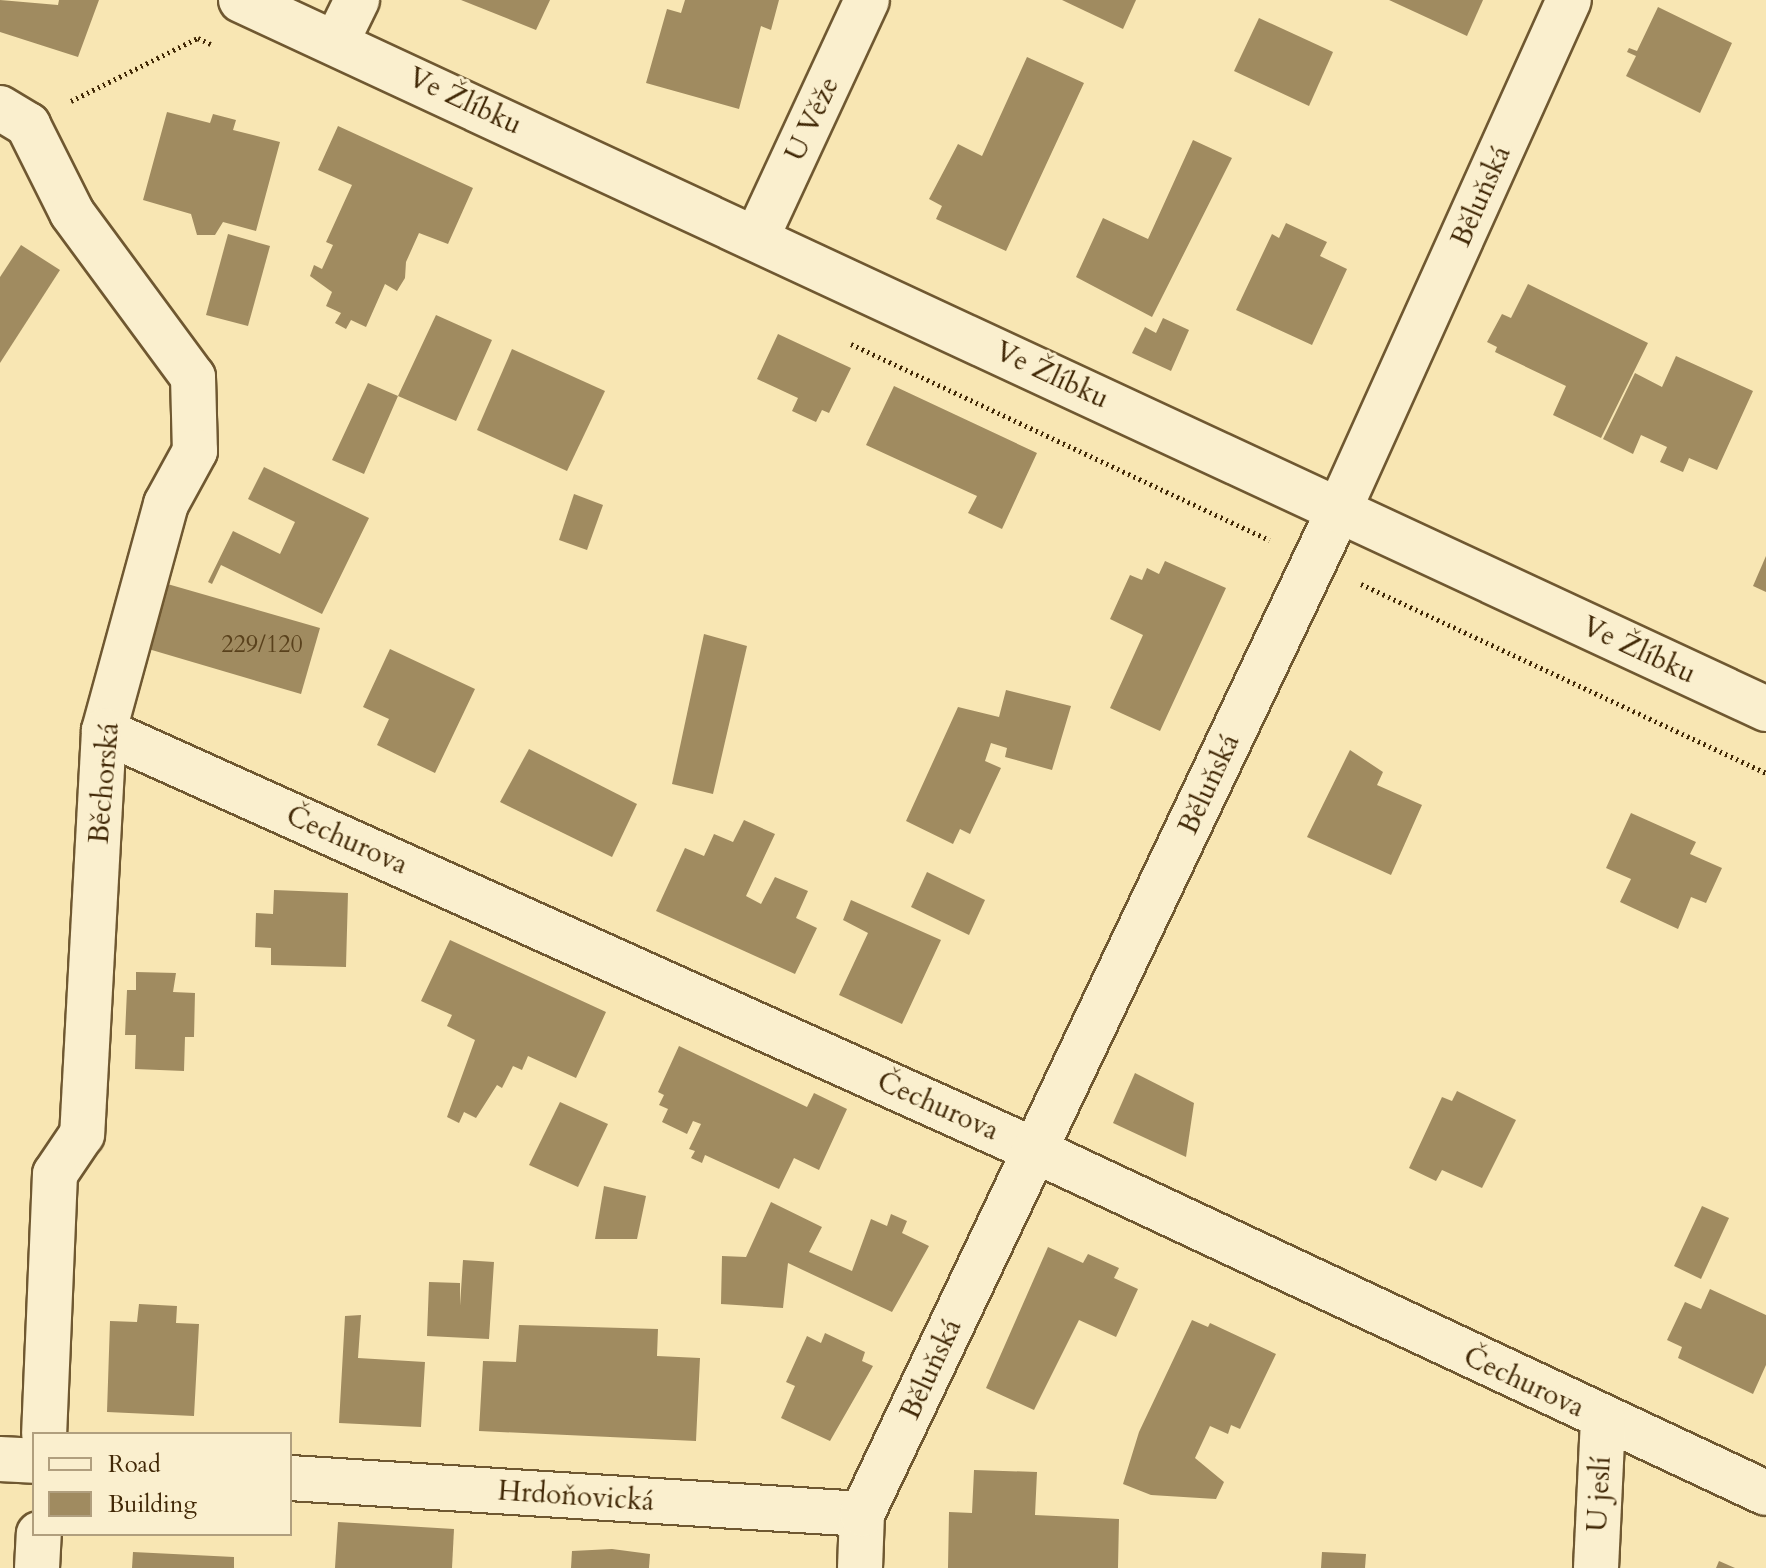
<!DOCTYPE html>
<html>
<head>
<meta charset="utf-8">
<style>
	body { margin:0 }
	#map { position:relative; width:1766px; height:1568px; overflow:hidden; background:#f8e6b3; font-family:Cardo,serif }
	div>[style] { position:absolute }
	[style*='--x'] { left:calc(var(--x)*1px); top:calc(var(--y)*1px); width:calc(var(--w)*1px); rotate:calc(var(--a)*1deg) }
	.building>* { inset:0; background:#a08b60 }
	.path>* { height:5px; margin-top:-2.5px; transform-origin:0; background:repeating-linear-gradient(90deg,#412806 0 2px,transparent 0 6px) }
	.roads { filter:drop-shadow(2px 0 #6f5831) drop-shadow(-2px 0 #6f5831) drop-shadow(0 2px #6f5831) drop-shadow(0 -2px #6f5831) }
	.minor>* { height:44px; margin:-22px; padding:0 22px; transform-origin:22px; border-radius:22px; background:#faefce }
	.tertiary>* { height:44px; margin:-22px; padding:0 22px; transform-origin:22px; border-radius:22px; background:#faefce }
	span { translate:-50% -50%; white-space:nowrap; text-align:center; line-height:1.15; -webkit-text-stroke:6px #faefce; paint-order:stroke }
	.number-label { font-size:24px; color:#59411c }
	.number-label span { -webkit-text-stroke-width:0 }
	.street-label { font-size:28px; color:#412806 }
	.legend { position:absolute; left:32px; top:1432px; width:260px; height:104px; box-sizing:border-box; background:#faefce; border:2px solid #b09f7e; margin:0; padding:10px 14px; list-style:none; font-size:24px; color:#412806 }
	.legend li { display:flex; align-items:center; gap:16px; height:40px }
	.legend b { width:40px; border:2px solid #b09f7e }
</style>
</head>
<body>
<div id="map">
	<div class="building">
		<div style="clip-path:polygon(0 0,58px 5px,59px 0,99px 0,78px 57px,0 32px)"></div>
		<div style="clip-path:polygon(461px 0,550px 0,536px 30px)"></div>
		<div style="clip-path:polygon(685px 0,779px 0,771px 30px,761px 26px,739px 109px,646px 83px,667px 9px,681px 13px)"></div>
		<div style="clip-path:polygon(1062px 0,1136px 0,1123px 29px)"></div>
		<div style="clip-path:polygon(1389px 0,1483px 0,1467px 36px)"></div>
		<div style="clip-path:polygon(1658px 7px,1732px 43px,1700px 113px,1626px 76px,1636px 56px,1627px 52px,1629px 48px,1637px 51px)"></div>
		<div style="clip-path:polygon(1259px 18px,1333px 52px,1309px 106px,1234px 71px)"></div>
		<div style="clip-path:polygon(1027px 57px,1084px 83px,1006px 251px,936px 219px,942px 206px,929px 199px,958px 144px,982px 156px)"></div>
		<div style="clip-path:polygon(167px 112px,210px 123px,213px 114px,236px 120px,233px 130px,280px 142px,256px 231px,223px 222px,215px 235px,197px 235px,191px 214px,143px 200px)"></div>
		<div style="clip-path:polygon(338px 126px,473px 188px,448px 244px,419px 233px,406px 262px,405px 278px,397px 291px,385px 284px,366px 327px,351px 320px,346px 329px,335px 323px,341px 313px,326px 306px,332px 292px,310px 276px,314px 265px,322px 269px,333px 245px,326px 242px,352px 185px,318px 170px)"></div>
		<div style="clip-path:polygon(1193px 140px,1232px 158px,1152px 317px,1076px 277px,1103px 218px,1148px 239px)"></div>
		<div style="clip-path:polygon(1286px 223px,1327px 242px,1320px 256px,1347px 269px,1312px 345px,1236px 310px,1272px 234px,1279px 238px)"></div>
		<div style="clip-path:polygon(228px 234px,270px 246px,248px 326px,206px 315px)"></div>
		<div style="clip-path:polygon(21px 245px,60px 270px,0 363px,0 277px)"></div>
		<div style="clip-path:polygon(1528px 284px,1648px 343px,1601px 438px,1553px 415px,1566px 386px,1495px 352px,1497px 347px,1487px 342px,1502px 314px,1511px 318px)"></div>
		<div style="clip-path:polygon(436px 315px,492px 340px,456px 421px,398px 396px,364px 474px,332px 460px,368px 383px,398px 396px)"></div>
		<div style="clip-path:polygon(1163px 318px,1189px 330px,1171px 371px,1132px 353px,1145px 327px,1156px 333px)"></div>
		<div style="clip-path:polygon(778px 334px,851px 368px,829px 413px,822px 410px,816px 422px,792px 411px,798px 398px,757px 379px)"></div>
		<div style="clip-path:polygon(512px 349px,605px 391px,567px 471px,477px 430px)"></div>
		<div style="clip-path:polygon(1676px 356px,1753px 391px,1717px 470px,1689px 458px,1683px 472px,1660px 462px,1667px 447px,1641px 435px,1633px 454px,1603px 439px,1635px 373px,1662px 387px)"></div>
		<div style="clip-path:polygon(894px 386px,1037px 453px,1002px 529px,968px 513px,977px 496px,866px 445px)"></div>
		<div style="clip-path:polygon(264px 467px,369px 518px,322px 614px,221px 565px,212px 584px,208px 582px,233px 531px,280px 554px,295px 522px,248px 499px)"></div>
		<div style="clip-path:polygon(574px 494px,603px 505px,587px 550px,559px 540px)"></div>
		<div style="clip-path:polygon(1766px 556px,1766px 592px,1753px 586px)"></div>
		<div style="clip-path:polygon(1165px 561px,1226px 588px,1160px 731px,1110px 708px,1143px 635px,1110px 619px,1130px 575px,1142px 580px,1147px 568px,1159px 574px)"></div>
		<div style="clip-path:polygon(164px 583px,320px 628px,301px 694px,145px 648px)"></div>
		<div style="clip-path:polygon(704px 634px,747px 646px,713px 794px,672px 784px)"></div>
		<div style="clip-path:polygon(390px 649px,475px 689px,435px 773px,377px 745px,389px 719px,363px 707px)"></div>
		<div style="clip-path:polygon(1006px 690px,1071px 706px,1052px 770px,1005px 757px,1007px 748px,991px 743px,985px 761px,1001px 768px,970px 834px,960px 829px,953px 844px,906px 821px,958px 707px,999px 717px)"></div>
		<div style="clip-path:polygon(529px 749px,637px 804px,612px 857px,500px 802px)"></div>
		<div style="clip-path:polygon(1350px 750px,1383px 772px,1377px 785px,1422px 805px,1391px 875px,1307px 837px)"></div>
		<div style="clip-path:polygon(1631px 813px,1696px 842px,1690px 854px,1722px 868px,1706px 903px,1691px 897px,1678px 929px,1620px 902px,1631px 879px,1606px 868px)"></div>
		<div style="clip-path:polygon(744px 820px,775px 834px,746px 896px,761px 904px,775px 877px,808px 891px,796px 918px,817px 928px,795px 974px,656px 911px,685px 848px,704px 856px,714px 834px,733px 842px)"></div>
		<div style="clip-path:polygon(927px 872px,985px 900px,969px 935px,911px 907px)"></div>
		<div style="clip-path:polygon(274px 890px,348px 893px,346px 967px,271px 965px,271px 948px,255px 947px,256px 913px,273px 914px)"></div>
		<div style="clip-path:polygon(851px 900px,941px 940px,902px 1024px,839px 995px,868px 933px,843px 920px)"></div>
		<div style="clip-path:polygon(450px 940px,606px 1012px,576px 1078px,528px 1056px,522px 1070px,513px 1066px,502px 1088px,497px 1085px,476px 1118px,464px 1112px,459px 1123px,447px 1117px,475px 1040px,447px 1026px,452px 1015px,421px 1001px)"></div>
		<div style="clip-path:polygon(136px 972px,176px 973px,173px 992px,195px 993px,194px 1037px,185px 1037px,184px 1071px,135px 1069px,136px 1035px,125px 1035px,127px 990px,136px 990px)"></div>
		<div style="clip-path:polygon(679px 1046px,807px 1107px,814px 1093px,847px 1109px,819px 1170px,794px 1158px,779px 1189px,705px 1155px,702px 1163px,691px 1158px,695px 1151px,689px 1149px,701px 1124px,693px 1121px,687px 1134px,662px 1122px,668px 1109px,659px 1105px,664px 1095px,658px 1092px)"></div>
		<div style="clip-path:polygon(1135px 1073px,1194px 1103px,1186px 1157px,1113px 1123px)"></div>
		<div style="clip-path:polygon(1457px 1091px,1516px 1120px,1482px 1188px,1442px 1170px,1436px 1181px,1409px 1168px,1442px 1097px,1452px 1101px)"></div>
		<div style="clip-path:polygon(560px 1102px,608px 1124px,578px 1187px,529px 1165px)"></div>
		<div style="clip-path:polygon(604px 1186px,646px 1196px,637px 1239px,595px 1239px)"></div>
		<div style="clip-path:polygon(771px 1202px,822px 1227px,809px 1252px,852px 1271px,871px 1219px,887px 1226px,891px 1214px,907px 1221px,902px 1233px,929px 1246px,892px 1312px,788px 1263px,783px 1308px,721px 1304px,722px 1256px,746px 1257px)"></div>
		<div style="clip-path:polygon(1702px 1206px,1729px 1218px,1701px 1279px,1674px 1266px)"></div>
		<div style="clip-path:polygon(1048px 1247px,1083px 1263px,1088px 1254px,1119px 1268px,1114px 1278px,1138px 1289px,1116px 1337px,1079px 1320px,1034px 1410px,986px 1388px)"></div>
		<div style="clip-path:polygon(463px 1260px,494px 1262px,489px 1339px,427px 1336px,429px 1282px,460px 1283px,460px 1306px)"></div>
		<div style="clip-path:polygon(1710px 1289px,1766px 1315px,1766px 1365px,1753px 1394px,1678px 1358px,1682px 1347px,1667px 1340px,1685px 1302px,1701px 1309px)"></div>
		<div style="clip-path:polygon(139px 1304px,177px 1306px,176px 1323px,199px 1324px,194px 1416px,107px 1412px,110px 1321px,137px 1322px)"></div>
		<div style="clip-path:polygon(361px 1315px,358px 1358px,425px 1362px,421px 1427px,339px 1423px,345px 1316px)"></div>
		<div style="clip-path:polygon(1192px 1320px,1208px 1327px,1210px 1323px,1276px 1354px,1240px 1429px,1231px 1425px,1228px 1434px,1210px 1426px,1195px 1458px,1224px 1482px,1216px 1499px,1151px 1495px,1123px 1484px,1139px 1432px)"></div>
		<div style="clip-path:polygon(519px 1325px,658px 1329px,657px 1356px,700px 1358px,696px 1441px,479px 1431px,483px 1361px,516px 1362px)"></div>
		<div style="clip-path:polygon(825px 1333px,865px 1352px,862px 1361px,873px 1366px,830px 1441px,781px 1418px,795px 1386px,786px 1382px,807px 1336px,821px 1343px)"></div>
		<div style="clip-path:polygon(974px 1470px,1037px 1472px,1035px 1515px,1119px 1519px,1118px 1568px,948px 1568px,949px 1512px,972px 1513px)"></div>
		<div style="clip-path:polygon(338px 1522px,454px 1529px,452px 1568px,335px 1568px)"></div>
		<div style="clip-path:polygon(612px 1549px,650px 1554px,649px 1568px,571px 1568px,572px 1551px)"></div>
		<div style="clip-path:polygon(133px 1552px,234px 1557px,234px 1568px,132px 1568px)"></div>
		<div style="clip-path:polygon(1322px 1552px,1366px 1554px,1365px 1568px,1321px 1568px)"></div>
		<div style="clip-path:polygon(1719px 1561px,1735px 1568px,1716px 1568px)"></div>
	</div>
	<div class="path">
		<div style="--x:198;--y:38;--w:14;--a:25"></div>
		<div style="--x:71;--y:101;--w:142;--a:-26.4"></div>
		<div style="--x:851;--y:344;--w:462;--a:25.1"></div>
		<div style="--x:1361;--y:584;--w:447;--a:25"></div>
	</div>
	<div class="roads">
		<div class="minor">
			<div style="--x:337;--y:41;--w:46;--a:-64"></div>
			<div style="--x:0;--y:108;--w:33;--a:31"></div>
			<div style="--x:28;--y:125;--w:98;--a:63.4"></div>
			<div style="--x:72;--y:213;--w:204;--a:53.6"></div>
			<div style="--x:193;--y:377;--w:74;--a:88.5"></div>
			<div style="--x:195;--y:451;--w:60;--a:118.7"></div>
			<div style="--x:166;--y:504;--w:235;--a:105.3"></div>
			<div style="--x:104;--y:731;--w:404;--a:93.1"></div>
			<div style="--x:82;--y:1134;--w:48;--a:124"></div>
			<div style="--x:55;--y:1174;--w:260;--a:92.4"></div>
			<div style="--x:757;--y:237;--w:261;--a:-65.1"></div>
			<div style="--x:104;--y:731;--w:1020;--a:24.25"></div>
			<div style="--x:1034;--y:1150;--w:808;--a:25.11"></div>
			<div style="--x:0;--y:1459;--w:34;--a:3"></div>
			<div style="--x:290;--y:1478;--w:573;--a:3.6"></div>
			<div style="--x:37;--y:1568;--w:34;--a:-87"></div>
			<div style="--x:860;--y:1568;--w:54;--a:-87.9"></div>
			<div style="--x:862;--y:1514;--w:1112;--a:-64.59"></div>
			<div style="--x:1339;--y:510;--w:559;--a:-65.73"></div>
			<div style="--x:1596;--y:1568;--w:148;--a:-87.3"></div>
		</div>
		<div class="tertiary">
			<div style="--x:241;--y:0;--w:1682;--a:24.93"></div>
		</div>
	</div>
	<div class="number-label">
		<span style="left:262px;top:645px">229/120</span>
	</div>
	<div class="street-label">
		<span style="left:465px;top:101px;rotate:25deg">Ve Žlíbku</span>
		<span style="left:812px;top:119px;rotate:-65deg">U Věže</span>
		<span style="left:1481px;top:196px;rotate:-66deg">Běluňská</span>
		<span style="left:1052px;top:375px;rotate:25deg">Ve Žlíbku</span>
		<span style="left:1639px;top:650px;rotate:25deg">Ve Žlíbku</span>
		<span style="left:104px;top:783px;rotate:-85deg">Běchorská</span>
		<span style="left:1209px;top:784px;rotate:-65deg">Běluňská</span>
		<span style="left:347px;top:840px;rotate:24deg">Čechurova</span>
		<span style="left:938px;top:1106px;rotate:24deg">Čechurova</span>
		<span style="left:931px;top:1369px;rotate:-65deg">Běluňská</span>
		<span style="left:1524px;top:1382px;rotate:25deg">Čechurova</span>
		<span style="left:1599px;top:1494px;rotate:-87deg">U jeslí</span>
		<span style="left:576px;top:1496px;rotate:4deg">Hrdoňovická</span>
	</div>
	<ul class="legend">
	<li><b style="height:10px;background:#faefce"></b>Road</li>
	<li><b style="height:22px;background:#a08b60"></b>Building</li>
	</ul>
</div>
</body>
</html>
